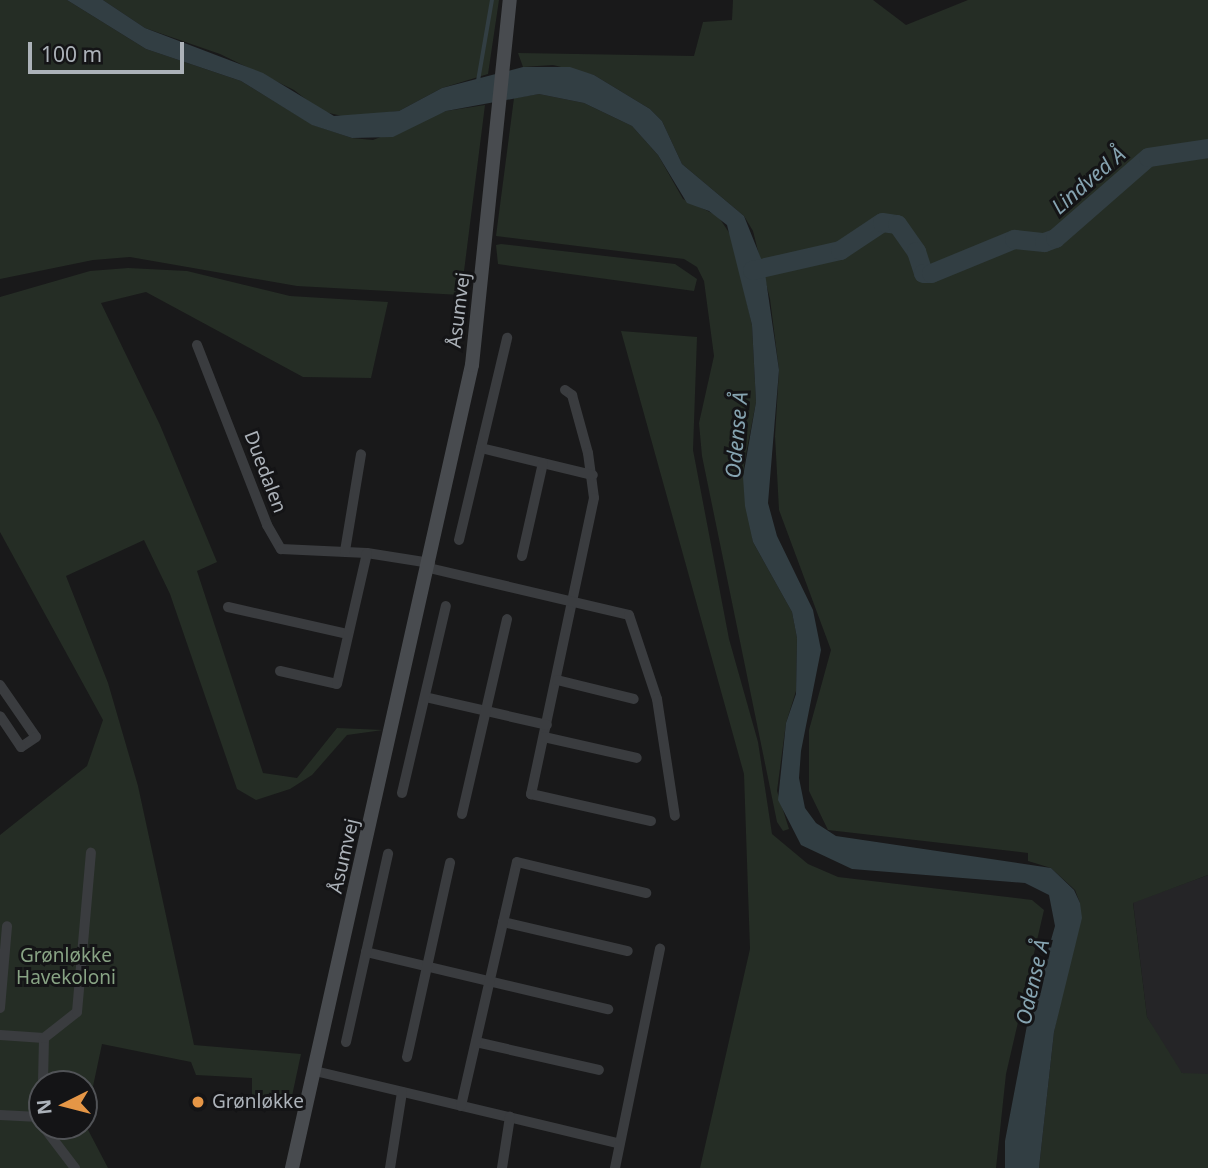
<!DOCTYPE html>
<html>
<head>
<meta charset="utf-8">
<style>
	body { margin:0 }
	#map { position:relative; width:1208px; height:1168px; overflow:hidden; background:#19191a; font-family:"Noto Sans",sans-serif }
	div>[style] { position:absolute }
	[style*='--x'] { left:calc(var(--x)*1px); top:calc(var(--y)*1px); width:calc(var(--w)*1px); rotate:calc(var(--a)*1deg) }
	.built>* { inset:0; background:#252527 }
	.green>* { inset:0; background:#252d25 }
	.water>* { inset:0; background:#323e43 }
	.stream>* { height:3.5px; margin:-1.75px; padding:0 1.75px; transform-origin:1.75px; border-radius:1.75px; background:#323e43 }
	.river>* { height:19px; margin:-9.5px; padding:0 9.5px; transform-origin:9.5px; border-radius:9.5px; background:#323e43 }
	.street>* { height:10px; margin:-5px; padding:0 5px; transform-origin:5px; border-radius:5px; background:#3a3c3f }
	.secondary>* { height:14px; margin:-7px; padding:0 7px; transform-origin:7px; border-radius:7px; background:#484b4f }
	.dots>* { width:19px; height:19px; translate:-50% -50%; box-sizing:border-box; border:4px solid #141416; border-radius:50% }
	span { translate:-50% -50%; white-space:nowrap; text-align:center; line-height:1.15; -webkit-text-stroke:6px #141416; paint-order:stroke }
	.street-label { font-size:19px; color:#acb2b9 }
	.park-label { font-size:19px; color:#88a384 }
	.poi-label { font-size:19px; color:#acb2b9 }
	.left { translate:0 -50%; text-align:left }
	.water-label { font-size:21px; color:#86a4b1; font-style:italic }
	.north { position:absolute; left:28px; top:1070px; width:70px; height:70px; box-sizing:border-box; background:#141416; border:2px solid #515357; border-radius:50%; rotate:264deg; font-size:19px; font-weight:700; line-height:28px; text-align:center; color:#acb2b9 }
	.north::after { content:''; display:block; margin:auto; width:24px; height:32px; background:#e59646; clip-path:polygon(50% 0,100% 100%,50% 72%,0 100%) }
	.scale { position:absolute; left:28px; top:42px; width:156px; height:32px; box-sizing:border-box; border:4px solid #acb2b9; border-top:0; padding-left:9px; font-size:21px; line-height:24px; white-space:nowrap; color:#acb2b9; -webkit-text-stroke:5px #141416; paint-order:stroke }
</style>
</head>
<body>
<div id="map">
	<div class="built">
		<div style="clip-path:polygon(1208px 875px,1208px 1074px,1196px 1076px,1182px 1073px,1171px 1062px,1147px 1017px,1133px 902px)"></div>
	</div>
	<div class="green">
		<div style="clip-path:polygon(0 0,67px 0,146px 49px,241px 81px,313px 125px,352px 138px,373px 140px,446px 111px,485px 105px,461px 295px,297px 286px,130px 257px,93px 260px,0 279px)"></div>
		<div style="clip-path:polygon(103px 0,499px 0,488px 74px,442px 88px,399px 111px,346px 117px,321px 111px,294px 90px,220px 54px,145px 28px)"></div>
		<div style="clip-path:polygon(733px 0,873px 0,906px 25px,968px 0,1208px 0,1208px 875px,1133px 903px,1147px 1017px,1182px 1073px,1208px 1074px,1208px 1168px,1039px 1168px,1054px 1032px,1080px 903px,1075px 890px,1051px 868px,1028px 861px,1028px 853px,828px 830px,809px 791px,809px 730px,831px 650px,779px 510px,775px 436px,779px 370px,770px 299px,753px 231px,744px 216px,682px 164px,662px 121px,650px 109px,594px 75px,553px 65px,523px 67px,518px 53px,694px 56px,703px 22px,732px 20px)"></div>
		<div style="clip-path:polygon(539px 94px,584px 103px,632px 126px,658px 155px,683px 199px,718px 216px,732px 237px,752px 325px,756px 402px,744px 465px,753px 542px,792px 612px,797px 638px,796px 691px,786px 723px,777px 791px,789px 829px,783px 831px,777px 822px,702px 456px,699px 423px,714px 356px,704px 281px,697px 267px,684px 259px,496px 236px,514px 98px)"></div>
		<div style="clip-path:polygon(501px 244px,675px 264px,697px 279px,694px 291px,498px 264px,496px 245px)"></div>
		<div style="clip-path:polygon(evenodd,128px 268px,187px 271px,290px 296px,388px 302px,371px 378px,303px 377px,146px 292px,101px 303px,160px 425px,217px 562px,197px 571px,263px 773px,297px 778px,337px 728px,383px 730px,347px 735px,312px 775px,290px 789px,256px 800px,237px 789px,170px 594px,144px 540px,66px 576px,108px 683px,138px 786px,194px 1045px,301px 1054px,289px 1110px,252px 1105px,252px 1078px,196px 1075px,191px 1062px,102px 1044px,85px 1124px,108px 1168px,0 1168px,0 835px,87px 766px,103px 720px,0 532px,0 297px,90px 271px,128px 268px,42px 1084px,84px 1084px,84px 1126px,42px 1126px,42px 1084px)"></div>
		<div style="clip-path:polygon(621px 331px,697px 337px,693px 450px,729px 639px,758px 742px,772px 834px,808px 864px,838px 877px,1032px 900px,1044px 910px,1006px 1074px,996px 1168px,700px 1168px,750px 949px,744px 774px)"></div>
	</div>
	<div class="water">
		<div style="clip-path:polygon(67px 0,103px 0,145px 28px,263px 73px,334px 116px,399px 111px,442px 88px,523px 67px,570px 67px,594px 75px,650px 109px,662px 121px,682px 164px,744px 216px,764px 266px,779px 370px,768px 503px,777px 536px,813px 610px,821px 650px,801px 751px,799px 778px,805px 808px,816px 823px,836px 836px,1051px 868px,1074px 890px,1080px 903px,1082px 918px,1054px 1032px,1039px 1168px,1005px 1168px,1005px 1141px,1028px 1020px,1055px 926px,1049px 895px,1025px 883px,852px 869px,801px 845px,778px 800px,786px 723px,796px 694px,797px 638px,792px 612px,753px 542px,745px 506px,743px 477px,756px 402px,752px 325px,727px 225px,709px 211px,687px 203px,658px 155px,632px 126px,584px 103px,539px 94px,446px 111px,393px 137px,352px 138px,312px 125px,241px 81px,146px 49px)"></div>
	</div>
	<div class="stream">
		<div style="--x:478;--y:81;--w:82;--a:-80.2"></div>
	</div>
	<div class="river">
		<div style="--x:752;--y:270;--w:90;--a:-12.8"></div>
		<div style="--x:840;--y:250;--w:50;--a:-33.7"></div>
		<div style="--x:882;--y:222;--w:15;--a:8"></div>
		<div style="--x:897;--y:224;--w:33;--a:55"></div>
		<div style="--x:916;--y:251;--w:23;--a:72"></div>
		<div style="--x:923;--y:273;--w:8;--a:0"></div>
		<div style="--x:931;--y:273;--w:90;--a:-22.3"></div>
		<div style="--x:1014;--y:239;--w:30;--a:6"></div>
		<div style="--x:1044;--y:242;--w:12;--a:-20"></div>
		<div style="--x:1055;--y:238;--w:123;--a:-41.1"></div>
		<div style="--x:1148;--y:157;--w:61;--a:-8.5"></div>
	</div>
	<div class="street">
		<div style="--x:197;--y:345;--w:193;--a:68.7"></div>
		<div style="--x:267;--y:525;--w:28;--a:60"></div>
		<div style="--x:281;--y:549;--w:86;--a:2.7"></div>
		<div style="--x:367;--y:553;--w:64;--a:9"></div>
		<div style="--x:565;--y:390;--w:9;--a:36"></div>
		<div style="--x:572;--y:395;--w:60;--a:74.6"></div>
		<div style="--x:588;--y:453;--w:45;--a:82.4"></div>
		<div style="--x:594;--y:498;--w:303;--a:102"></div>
		<div style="--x:531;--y:794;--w:123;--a:12.7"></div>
		<div style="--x:481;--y:448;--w:115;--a:13.6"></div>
		<div style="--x:459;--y:540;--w:208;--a:-76.6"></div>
		<div style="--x:345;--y:551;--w:98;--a:-80.6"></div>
		<div style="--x:522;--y:556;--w:95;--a:-77.3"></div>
		<div style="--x:429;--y:568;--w:205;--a:13.2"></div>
		<div style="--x:629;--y:615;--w:89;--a:71.6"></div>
		<div style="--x:657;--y:699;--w:118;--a:81.3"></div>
		<div style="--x:228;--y:607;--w:123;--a:12.7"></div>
		<div style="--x:280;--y:671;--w:58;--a:12.8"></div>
		<div style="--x:337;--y:684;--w:134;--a:-77.1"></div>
		<div style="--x:557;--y:680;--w:79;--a:13.9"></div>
		<div style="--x:0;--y:685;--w:63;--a:55.3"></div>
		<div style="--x:36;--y:737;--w:18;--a:146"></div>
		<div style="--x:21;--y:747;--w:37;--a:-124"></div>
		<div style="--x:425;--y:697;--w:125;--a:12.9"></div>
		<div style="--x:544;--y:737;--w:95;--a:12.7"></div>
		<div style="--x:402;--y:793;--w:192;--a:-76.8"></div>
		<div style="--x:462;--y:814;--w:200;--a:-77"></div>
		<div style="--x:503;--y:922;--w:128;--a:13.1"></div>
		<div style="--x:366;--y:952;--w:249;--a:13.3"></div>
		<div style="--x:0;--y:1008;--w:82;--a:-85.1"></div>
		<div style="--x:0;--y:1035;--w:44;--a:3.9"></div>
		<div style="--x:44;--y:1038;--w:85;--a:91.3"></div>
		<div style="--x:44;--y:1038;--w:42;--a:-38.2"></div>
		<div style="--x:77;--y:1012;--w:160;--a:-85"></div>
		<div style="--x:346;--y:1042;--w:193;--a:-77.4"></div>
		<div style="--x:476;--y:1042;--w:126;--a:12.8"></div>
		<div style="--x:407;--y:1057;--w:199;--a:-77.5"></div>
		<div style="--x:315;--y:1071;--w:311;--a:13.4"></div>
		<div style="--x:461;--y:1106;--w:250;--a:-77.1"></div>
		<div style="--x:517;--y:862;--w:133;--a:13.5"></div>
		<div style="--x:0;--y:1115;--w:39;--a:3"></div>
		<div style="--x:43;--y:1126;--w:53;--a:52.7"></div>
		<div style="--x:390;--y:1168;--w:77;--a:-81"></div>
		<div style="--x:502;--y:1168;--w:52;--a:-81.1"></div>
		<div style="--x:615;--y:1168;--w:224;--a:-78.4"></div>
	</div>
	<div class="secondary">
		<div style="--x:292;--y:1168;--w:823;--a:-77.37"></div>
		<div style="--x:472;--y:365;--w:367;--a:-84.1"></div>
	</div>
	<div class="dots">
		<div style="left:198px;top:1102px;background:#e59646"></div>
	</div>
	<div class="street-label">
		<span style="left:459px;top:310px;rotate:-83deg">Åsumvej</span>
		<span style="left:265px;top:472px;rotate:69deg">Duedalen</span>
		<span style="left:344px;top:856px;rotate:-77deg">Åsumvej</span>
	</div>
	<div class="park-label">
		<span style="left:66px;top:967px">Grønløkke<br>Havekoloni</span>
	</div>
	<div class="poi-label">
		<span class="left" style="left:212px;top:1102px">Grønløkke</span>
	</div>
	<div class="water-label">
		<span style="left:1088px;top:180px;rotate:-41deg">Lindved Å</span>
		<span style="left:736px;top:435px;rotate:-85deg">Odense Å</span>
		<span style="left:1032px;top:982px;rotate:-77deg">Odense Å</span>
	</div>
	<div class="north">N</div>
	<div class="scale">100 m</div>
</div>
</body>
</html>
